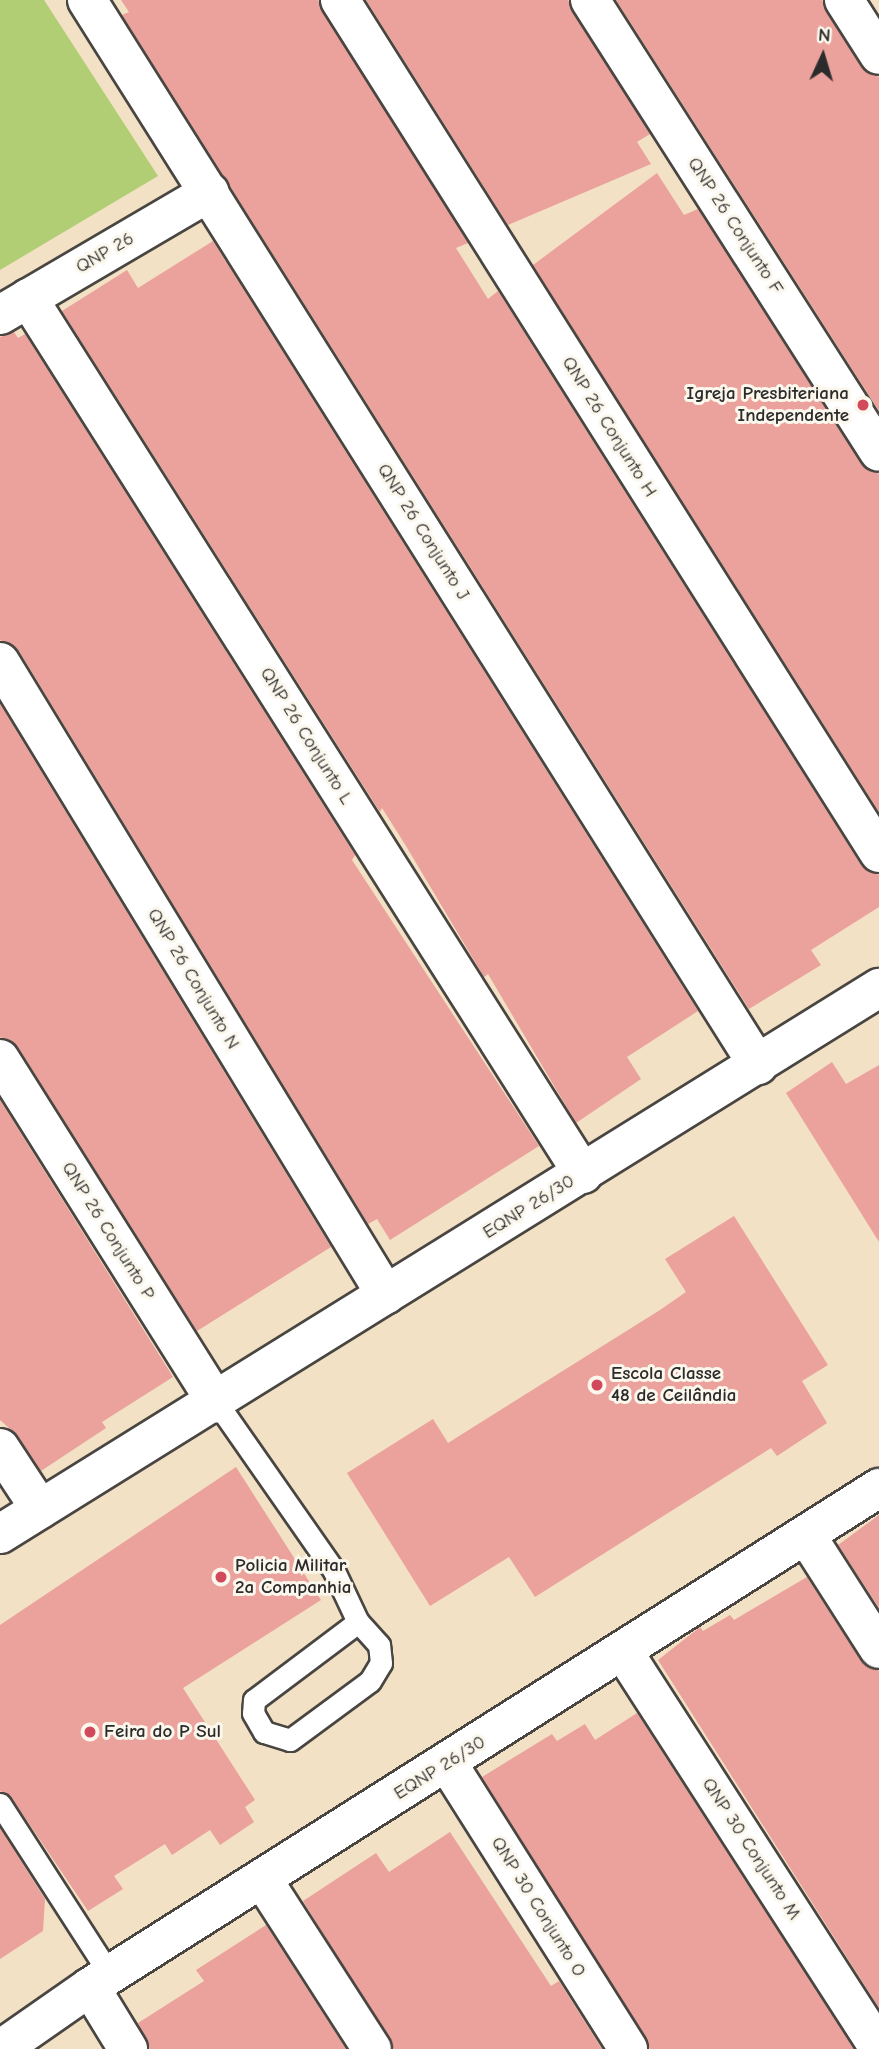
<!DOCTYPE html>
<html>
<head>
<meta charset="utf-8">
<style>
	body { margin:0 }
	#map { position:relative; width:879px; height:2049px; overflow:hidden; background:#f2e1c4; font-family:"Comic Neue",sans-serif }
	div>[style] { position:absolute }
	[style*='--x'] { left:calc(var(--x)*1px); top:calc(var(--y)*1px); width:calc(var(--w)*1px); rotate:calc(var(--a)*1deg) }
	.green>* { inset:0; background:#b1ce74 }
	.building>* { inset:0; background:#eba19c }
	.roads { filter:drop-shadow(2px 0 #494642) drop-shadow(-2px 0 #494642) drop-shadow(0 2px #494642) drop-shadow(0 -2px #494642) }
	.service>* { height:21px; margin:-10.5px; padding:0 10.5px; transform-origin:10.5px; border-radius:10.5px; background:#fff }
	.minor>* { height:38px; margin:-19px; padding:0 19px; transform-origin:19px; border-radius:19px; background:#fff }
	.dots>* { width:19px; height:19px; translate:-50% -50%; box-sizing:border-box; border:4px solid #fbf7ec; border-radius:50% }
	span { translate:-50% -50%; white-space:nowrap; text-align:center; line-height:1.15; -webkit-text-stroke:6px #fbf7ec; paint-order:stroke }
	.street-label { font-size:19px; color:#2b2b2b }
	.poi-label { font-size:19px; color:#2b2b2b; font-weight:700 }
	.right { translate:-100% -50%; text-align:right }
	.left { translate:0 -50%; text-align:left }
	.north { position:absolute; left:788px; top:21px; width:70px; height:70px; -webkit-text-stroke:5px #fbf7ec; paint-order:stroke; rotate:4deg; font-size:19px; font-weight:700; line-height:28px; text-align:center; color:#2b2b2b }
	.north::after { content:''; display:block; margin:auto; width:24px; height:32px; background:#2b2b2b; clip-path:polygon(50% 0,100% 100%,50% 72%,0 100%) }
</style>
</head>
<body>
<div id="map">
	<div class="green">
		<div style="clip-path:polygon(0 0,44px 0,158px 176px,0 270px)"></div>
	</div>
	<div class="building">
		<div style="clip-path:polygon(121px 0,318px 0,468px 243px,456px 248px,488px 299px,498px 291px,861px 865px,879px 875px,879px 907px,811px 950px,821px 965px,749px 1009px,122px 15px,129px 12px)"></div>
		<div style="clip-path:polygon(366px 0,568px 0,650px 134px,637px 142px,651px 164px,508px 225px)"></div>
		<div style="clip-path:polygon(616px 0,822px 0,861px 67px,879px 77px,879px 411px)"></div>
		<div style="clip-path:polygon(657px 173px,684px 215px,698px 209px,861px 464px,879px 474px,879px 812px,533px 265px)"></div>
		<div style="clip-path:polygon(213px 241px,698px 1011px,627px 1057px,641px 1079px,576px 1123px,488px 974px,484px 977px,406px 846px,382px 808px,380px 812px,62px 311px,127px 270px,138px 288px)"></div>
		<div style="clip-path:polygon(14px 332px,18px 338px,25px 334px,355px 855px,352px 860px,539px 1146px,390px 1240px,377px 1219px,368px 1224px,19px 651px,0 640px,0 337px)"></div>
		<div style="clip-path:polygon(0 704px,331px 1247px,197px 1331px,18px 1047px,0 1037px)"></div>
		<div style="clip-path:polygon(832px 1062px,846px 1084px,879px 1065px,879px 1242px,786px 1093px)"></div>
		<div style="clip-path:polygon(0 1100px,173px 1377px,102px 1422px,106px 1428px,41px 1471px,18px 1436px,0 1420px)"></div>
		<div style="clip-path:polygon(734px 1216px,828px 1365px,802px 1381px,827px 1423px,777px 1456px,771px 1448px,535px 1597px,509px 1557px,430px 1606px,347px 1473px,433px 1419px,448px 1443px,660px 1310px,686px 1292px,665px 1259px)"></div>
		<div style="clip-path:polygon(236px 1467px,321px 1600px,183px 1688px,255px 1800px,245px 1807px,254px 1822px,220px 1845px,210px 1830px,172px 1855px,165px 1844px,114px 1876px,123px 1889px,88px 1911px,11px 1797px,0 1791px,0 1625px)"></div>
		<div style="clip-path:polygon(879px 1515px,879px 1608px,838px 1545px)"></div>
		<div style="clip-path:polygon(807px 1577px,861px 1661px,879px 1671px,879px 2008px,658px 1660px,700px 1627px,703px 1631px,730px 1615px,734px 1620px)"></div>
		<div style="clip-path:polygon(637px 1713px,854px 2049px,650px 2049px,482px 1777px,552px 1734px,557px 1741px,585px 1724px,595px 1740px)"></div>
		<div style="clip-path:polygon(0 1828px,45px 1899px,43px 1931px,0 1959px)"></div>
		<div style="clip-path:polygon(450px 1832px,551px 1986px,559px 1981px,602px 2049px,394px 2049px,303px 1901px,376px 1853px,389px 1872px)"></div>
		<div style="clip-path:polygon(266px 1925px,346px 2049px,150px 2049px,138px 2023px,204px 1981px,196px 1970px)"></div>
	</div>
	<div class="roads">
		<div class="service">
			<div style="--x:217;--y:1403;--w:205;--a:55.1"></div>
			<div style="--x:334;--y:1571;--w:56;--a:64.8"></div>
			<div style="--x:358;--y:1622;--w:130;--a:143.1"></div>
			<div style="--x:254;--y:1700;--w:13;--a:94"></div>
			<div style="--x:253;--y:1713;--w:22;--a:60"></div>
			<div style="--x:264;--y:1732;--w:27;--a:17"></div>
			<div style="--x:290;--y:1740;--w:99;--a:-36.4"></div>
			<div style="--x:370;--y:1681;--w:21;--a:-59"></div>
			<div style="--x:381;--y:1663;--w:18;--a:-96"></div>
			<div style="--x:379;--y:1645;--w:31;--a:-132"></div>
			<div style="--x:0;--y:1804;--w:203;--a:57.2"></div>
		</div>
		<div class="minor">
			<div style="--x:87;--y:0;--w:1259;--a:57.79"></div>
			<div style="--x:340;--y:0;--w:1009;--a:57.71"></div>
			<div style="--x:590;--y:0;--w:536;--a:57.41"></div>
			<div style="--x:844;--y:0;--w:65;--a:57.5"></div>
			<div style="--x:28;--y:298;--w:1037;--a:57.64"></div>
			<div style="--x:0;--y:315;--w:243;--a:-30.4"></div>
			<div style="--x:0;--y:662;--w:741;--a:58.63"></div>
			<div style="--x:0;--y:1059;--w:407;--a:57.8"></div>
			<div style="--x:0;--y:1448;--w:73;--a:56.7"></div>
			<div style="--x:0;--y:1534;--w:1035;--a:-31.85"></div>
			<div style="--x:806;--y:1535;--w:135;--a:57.4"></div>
			<div style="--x:623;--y:1651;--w:472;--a:57.2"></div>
			<div style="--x:448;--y:1764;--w:337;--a:57.7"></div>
			<div style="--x:263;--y:1880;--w:201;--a:57.2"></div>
			<div style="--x:90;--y:1987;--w:73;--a:58.5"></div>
			<div style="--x:1;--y:2049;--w:108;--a:-34.9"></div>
			<div style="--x:90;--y:1987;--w:934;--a:-32.31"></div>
		</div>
	</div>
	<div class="dots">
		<div style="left:863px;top:405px;background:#d1495b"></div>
		<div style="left:597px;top:1385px;background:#d1495b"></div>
		<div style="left:221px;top:1577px;background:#d1495b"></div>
		<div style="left:90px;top:1732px;background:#d1495b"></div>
	</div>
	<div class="street-label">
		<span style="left:735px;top:226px;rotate:57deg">QNP 26 Conjunto F</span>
		<span style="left:105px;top:253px;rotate:-30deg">QNP 26</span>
		<span style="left:609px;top:427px;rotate:58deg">QNP 26 Conjunto H</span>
		<span style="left:423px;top:532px;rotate:58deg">QNP 26 Conjunto J</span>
		<span style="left:306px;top:736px;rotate:58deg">QNP 26 Conjunto L</span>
		<span style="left:193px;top:979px;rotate:59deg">QNP 26 Conjunto N</span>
		<span style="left:529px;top:1207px;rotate:-32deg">EQNP 26/30</span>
		<span style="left:108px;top:1231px;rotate:58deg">QNP 26 Conjunto P</span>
		<span style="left:440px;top:1768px;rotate:-32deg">EQNP 26/30</span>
		<span style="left:751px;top:1849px;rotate:57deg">QNP 30 Conjunto M</span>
		<span style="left:538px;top:1907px;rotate:58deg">QNP 30 Conjunto O</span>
	</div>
	<div class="poi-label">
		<span class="right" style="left:849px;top:405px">Igreja Presbiteriana<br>Independente</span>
		<span class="left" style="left:611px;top:1385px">Escola Classe<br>48 de Ceilândia</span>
		<span class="left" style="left:235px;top:1577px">Policia Militar<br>2a Companhia</span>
		<span class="left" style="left:104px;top:1732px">Feira do P Sul</span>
	</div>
	<div class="north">N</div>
</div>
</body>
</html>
